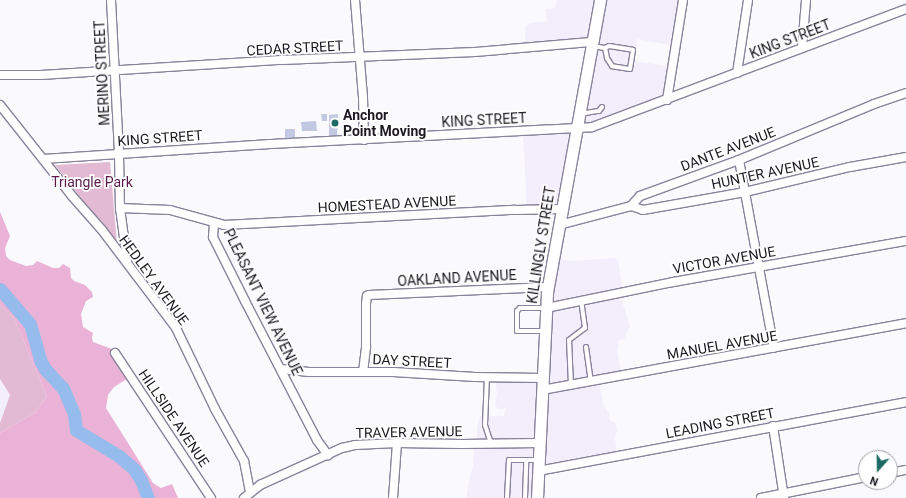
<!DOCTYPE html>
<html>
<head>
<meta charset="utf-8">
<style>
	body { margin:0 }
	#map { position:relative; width:906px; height:498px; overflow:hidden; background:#faf9fe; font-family:Roboto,sans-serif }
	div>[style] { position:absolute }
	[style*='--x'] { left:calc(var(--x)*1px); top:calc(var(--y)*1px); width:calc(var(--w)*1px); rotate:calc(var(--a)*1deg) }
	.built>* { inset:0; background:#f2eefc }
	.green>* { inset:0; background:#e2bad4 }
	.forest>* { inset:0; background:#eab2d6 }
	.river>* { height:13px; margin:-6.5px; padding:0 6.5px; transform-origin:6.5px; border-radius:6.5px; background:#95bcec }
	.building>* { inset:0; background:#c2c8e1 }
	.roads { filter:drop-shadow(1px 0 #89839b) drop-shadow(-1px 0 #89839b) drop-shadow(0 1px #89839b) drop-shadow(0 -1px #89839b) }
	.lane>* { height:4px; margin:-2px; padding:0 2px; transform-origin:2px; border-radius:2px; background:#fff }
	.street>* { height:8px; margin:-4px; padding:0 4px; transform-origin:4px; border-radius:4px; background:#fff }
	.secondary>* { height:11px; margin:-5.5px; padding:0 5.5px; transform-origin:5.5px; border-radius:5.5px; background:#fff }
	.dots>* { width:11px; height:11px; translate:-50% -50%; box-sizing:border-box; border:2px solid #fff; border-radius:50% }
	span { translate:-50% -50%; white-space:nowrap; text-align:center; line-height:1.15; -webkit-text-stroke:3.5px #fff; paint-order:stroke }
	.street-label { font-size:14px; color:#1c1922 }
	.poi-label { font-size:14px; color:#1c1922; font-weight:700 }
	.left { translate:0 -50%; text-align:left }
	.park-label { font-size:14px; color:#5b1b4a }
	.north { position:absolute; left:858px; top:450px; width:40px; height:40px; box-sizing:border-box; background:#fff; border:1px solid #a4a3a7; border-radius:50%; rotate:200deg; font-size:11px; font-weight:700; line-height:16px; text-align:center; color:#1c1922 }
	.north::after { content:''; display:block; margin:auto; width:14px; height:18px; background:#1b6864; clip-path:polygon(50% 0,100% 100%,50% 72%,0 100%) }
</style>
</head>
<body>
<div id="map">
	<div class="built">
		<div style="clip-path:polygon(557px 0,683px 0,676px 46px,637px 39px,634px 61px,673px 67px,668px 100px,577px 129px,590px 45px,526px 48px,525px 28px,530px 23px,547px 21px,545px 9px,555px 8px)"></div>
		<div style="clip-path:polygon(573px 130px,561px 209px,527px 209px,523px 132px)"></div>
		<div style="clip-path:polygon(554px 258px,570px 261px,615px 258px,618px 260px,623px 291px,620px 295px,630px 326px,624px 339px,619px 340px,617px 351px,622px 375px,599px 382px,603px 404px,609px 414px,610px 420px,615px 423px,617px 430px,615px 437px,617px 455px,541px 470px,537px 498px,466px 498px,470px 476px,473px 467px,474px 444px,477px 442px,477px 428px,480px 416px,504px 416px,506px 408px,500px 409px,495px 406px,497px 394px,495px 378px,539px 378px)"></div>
		<div style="clip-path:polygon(0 379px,10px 395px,0 423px)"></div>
	</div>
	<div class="green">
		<div style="clip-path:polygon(110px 162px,117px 244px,55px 165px)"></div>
		<div style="clip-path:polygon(0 305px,14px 318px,47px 396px,36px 412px,0 433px,0 423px,10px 395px,0 379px)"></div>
	</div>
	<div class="forest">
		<div style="clip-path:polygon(0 212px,10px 236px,5px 248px,6px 256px,10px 260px,26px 266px,33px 265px,37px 261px,53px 268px,59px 268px,63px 264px,70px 268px,71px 278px,74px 281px,85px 285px,92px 292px,93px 297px,86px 301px,81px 314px,83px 327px,93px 333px,92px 338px,93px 342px,112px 349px,130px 377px,114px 387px,108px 395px,106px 408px,153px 483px,161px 488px,172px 484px,178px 498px,0 498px,0 433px,36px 412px,47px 396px,14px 318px,0 305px)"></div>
	</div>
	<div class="river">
		<div style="--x:0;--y:289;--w:46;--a:49.4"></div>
		<div style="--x:30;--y:324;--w:37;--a:74"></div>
		<div style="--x:40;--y:360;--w:10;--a:61"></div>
		<div style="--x:45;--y:369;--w:26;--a:47"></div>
		<div style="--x:63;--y:388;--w:28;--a:67"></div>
		<div style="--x:74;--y:414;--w:16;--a:83"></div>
		<div style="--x:76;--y:430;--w:50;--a:31.2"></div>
		<div style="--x:119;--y:456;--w:20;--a:41"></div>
		<div style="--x:134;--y:469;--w:13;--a:58"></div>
		<div style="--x:141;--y:480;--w:19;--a:69"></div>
	</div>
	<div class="building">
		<div style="clip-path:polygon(321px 114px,327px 114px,327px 121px,322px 121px)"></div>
		<div style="clip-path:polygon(338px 114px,337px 136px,329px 136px,329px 115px)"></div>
		<div style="clip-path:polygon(316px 121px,317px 131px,302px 131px,301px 122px)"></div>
		<div style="clip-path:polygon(285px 129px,295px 129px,295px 139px,285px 139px)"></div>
	</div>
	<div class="roads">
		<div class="lane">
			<div style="--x:592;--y:46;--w:13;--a:9"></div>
			<div style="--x:605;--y:48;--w:4;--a:-27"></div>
			<div style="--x:609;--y:46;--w:24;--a:9"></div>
			<div style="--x:633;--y:50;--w:19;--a:99"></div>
			<div style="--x:630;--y:69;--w:18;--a:-171"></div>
			<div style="--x:612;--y:66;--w:9;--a:-122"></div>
			<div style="--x:607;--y:58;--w:10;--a:-101"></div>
			<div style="--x:579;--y:114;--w:20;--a:-9"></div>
			<div style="--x:599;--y:111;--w:5;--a:-53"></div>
			<div style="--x:544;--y:331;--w:27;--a:180"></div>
			<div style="--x:517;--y:331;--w:20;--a:-90"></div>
			<div style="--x:517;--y:311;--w:4;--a:-45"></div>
			<div style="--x:520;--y:308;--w:26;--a:0"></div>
			<div style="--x:586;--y:347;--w:34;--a:82"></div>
			<div style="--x:487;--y:377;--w:48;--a:92.4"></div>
			<div style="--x:485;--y:425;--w:19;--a:72"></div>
			<div style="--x:571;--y:385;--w:45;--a:-92.5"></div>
			<div style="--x:569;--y:340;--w:20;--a:-37"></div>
			<div style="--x:585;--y:328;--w:27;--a:-98"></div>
			<div style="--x:507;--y:498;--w:38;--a:-87"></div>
			<div style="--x:509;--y:460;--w:30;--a:0"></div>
			<div style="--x:525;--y:498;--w:38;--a:-88"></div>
		</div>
		<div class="street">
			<div style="--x:111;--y:0;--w:153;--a:87"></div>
			<div style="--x:119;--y:153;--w:55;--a:89"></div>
			<div style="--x:120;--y:208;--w:52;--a:82.3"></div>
			<div style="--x:355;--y:0;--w:97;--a:85.3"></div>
			<div style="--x:363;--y:97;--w:43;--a:88.7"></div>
			<div style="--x:802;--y:48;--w:48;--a:-85.2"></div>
			<div style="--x:737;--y:73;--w:74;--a:-81.4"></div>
			<div style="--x:0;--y:75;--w:41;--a:0"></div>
			<div style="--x:41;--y:75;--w:241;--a:-3.6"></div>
			<div style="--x:282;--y:60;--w:193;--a:-2.4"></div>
			<div style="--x:475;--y:52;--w:116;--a:-4.9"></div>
			<div style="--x:667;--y:100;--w:101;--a:-80.9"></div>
			<div style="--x:0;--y:105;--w:116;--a:51.6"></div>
			<div style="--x:72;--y:196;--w:45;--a:48.6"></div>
			<div style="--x:102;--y:230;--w:123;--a:52.9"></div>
			<div style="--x:176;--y:328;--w:90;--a:64.3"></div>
			<div style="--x:215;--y:409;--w:60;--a:60.9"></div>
			<div style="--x:244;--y:461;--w:32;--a:79"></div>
			<div style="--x:43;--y:159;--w:228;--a:-3.8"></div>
			<div style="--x:271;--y:144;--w:321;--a:-3"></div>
			<div style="--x:592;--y:127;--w:335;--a:-20.6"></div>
			<div style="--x:739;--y:160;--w:191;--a:79.5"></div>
			<div style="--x:631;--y:206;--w:13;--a:18"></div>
			<div style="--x:643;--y:210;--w:104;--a:-10"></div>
			<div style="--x:745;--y:192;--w:108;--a:-13.4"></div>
			<div style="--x:850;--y:167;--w:57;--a:-10.1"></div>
			<div style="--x:120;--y:208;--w:50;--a:2.3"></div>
			<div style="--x:170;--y:210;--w:56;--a:15.5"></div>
			<div style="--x:224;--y:225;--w:291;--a:-3"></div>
			<div style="--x:515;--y:210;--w:46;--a:-1.2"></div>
			<div style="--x:214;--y:223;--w:14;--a:94"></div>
			<div style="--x:213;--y:237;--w:72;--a:63.4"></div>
			<div style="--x:245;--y:301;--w:157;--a:62.6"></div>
			<div style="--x:317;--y:440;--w:19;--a:54"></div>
			<div style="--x:559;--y:225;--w:74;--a:-14.8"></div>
			<div style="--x:631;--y:206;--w:13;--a:-48"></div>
			<div style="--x:640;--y:196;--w:105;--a:-20"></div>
			<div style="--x:739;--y:160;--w:146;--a:-22.5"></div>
			<div style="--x:874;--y:104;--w:34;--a:-19"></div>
			<div style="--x:546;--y:308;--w:130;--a:-11.6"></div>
			<div style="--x:673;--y:282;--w:237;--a:-10"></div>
			<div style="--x:115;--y:353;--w:174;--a:56.5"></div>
			<div style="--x:281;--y:369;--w:28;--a:6"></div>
			<div style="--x:309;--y:372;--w:84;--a:0"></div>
			<div style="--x:393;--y:372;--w:82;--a:3.5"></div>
			<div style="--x:475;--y:377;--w:67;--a:0.9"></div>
			<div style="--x:363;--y:372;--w:26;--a:-83"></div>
			<div style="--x:366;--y:346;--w:42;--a:-90"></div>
			<div style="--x:366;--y:304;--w:8;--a:-83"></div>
			<div style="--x:367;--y:296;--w:2;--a:-27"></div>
			<div style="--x:369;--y:295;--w:179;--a:-2.6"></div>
			<div style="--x:542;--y:390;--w:370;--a:-10.4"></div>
			<div style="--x:773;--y:426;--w:73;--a:81.3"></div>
			<div style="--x:538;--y:471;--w:374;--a:-10.6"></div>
			<div style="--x:890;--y:473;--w:16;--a:-11"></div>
			<div style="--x:244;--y:498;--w:21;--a:-39"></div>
			<div style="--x:260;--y:485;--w:90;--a:-24.3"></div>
			<div style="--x:342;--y:448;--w:13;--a:-13"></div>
			<div style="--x:355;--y:445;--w:42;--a:-2.7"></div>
			<div style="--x:397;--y:443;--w:65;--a:0.9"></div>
			<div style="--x:462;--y:444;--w:78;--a:-0.7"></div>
			<div style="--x:393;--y:498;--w:55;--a:-85.8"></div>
			<div style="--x:761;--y:498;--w:107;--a:-11.3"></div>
		</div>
		<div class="secondary">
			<div style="--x:537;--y:498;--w:206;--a:-87.2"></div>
			<div style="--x:547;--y:292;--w:297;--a:-79.7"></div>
		</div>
	</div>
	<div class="dots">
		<div style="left:335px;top:123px;background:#1b6864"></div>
	</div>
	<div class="street-label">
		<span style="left:790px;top:39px;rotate:-21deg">KING STREET</span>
		<span style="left:295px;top:48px;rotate:-3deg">CEDAR STREET</span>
		<span style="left:102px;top:73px;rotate:-93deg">MERINO STREET</span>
		<span style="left:484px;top:120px;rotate:-3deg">KING STREET</span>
		<span style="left:160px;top:138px;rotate:-4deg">KING STREET</span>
		<span style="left:728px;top:149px;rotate:-21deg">DANTE AVENUE</span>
		<span style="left:765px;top:173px;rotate:-12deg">HUNTER AVENUE</span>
		<span style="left:387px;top:204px;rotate:-3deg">HOMESTEAD AVENUE</span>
		<span style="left:541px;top:245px;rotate:-81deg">KILLINGLY STREET</span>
		<span style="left:724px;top:260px;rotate:-10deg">VICTOR AVENUE</span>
		<span style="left:457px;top:278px;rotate:-3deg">OAKLAND AVENUE</span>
		<span style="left:154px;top:280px;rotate:54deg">HEDLEY AVENUE</span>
		<span style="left:263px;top:302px;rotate:64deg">PLEASANT VIEW AVENUE</span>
		<span style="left:722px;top:345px;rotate:-10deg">MANUEL AVENUE</span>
		<span style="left:412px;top:361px;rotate:3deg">DAY STREET</span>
		<span style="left:174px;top:418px;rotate:56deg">HILLSIDE AVENUE</span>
		<span style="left:720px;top:423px;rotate:-11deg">LEADING STREET</span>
		<span style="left:409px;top:432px;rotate:-1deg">TRAVER AVENUE</span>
	</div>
	<div class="poi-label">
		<span class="left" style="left:343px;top:123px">Anchor<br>Point Moving</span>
	</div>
	<div class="park-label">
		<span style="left:92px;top:182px">Triangle Park</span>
	</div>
	<div class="north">N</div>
</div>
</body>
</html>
